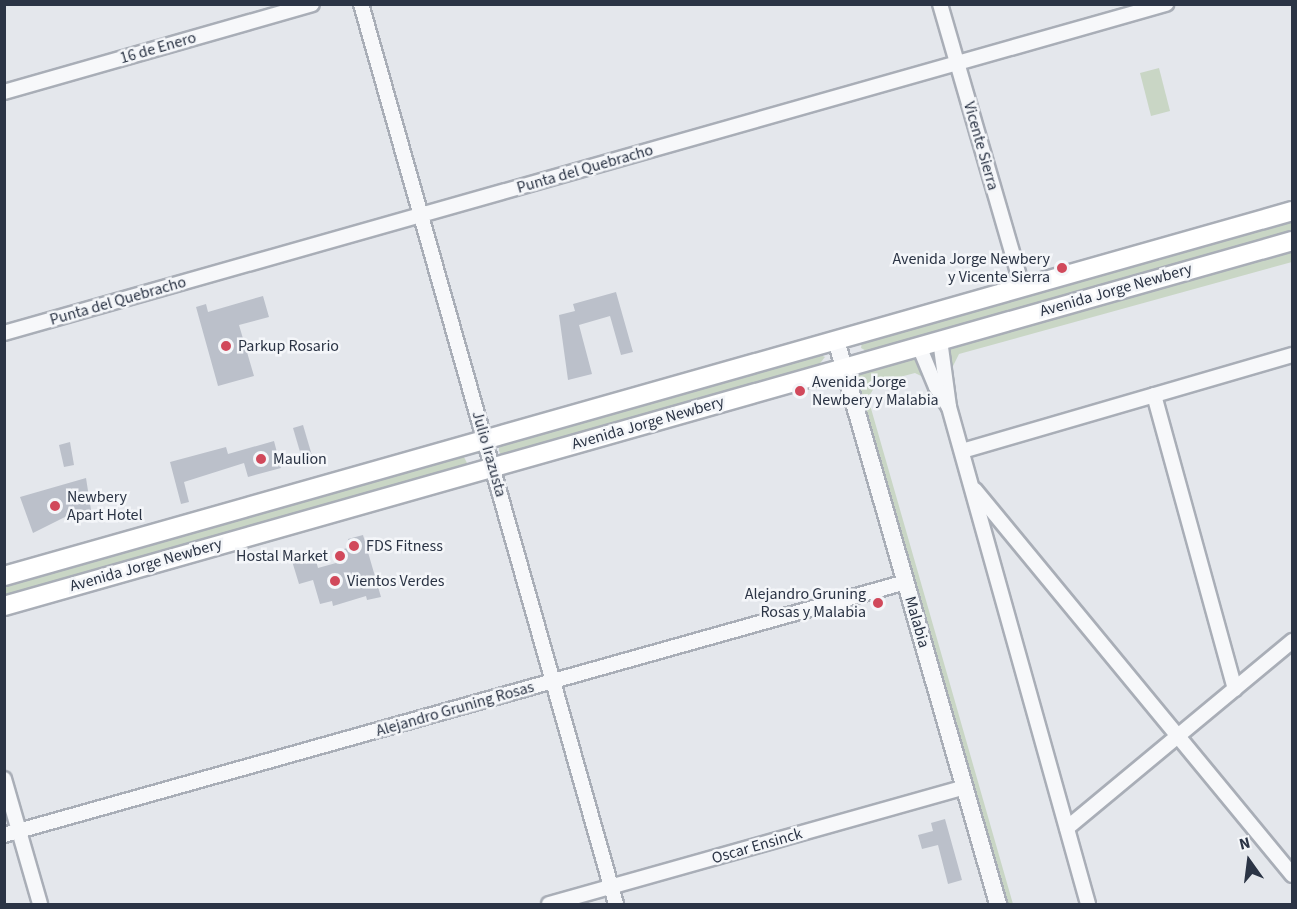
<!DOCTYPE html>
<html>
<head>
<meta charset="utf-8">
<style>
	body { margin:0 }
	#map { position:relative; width:1297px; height:909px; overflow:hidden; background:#e4e7ec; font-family:"Source Sans 3",sans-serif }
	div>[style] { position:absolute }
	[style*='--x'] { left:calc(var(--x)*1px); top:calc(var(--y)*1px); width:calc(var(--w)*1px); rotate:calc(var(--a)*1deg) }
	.green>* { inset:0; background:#c9d6c5 }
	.building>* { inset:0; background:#bbc0ca }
	.roads { filter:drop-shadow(2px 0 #a9aeb7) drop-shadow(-2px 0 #a9aeb7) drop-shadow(0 2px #a9aeb7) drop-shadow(0 -2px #a9aeb7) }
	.minor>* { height:14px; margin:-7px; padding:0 7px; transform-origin:7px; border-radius:7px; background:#f7f8fa }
	.tertiary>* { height:16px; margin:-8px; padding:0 8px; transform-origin:8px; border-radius:8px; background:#f7f8fa }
	.secondary>* { height:18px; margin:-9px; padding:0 9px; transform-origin:9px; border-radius:9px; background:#fff }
	.dots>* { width:16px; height:16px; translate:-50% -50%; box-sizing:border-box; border:3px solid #f4f6f9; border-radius:50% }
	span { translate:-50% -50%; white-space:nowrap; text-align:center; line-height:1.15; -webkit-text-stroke:5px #f4f6f9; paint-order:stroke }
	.street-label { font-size:16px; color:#2b3445 }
	.poi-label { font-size:16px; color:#2b3445 }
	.right { translate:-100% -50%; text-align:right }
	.left { translate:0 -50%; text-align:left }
	.frame { position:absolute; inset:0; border:6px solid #2b3445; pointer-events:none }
	.north { position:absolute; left:1219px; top:831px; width:60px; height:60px; -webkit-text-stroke:4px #f4f6f9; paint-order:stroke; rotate:346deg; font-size:16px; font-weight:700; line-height:24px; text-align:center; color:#2b3445 }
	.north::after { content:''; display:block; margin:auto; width:21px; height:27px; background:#2b3445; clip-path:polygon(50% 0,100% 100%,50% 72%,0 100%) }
</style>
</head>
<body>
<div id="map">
	<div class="green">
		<div style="clip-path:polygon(1159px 68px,1170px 111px,1151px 116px,1140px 73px)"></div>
		<div style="clip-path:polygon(1292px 219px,1292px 233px,870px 353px,861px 348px,862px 342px)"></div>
		<div style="clip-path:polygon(1292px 241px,1292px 262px,959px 354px,949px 374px,927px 379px,915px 373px,877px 383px,868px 398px,1013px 904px,998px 904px,844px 367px)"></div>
		<div style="clip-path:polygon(816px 353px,825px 357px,817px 367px,502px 456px,499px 451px,499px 445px)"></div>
		<div style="clip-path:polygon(463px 455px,467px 463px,464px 468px,5px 598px,5px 582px)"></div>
	</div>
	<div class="building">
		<div style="clip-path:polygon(616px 292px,633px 352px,621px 355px,610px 316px,579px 325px,592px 374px,568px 380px,559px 315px,575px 311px,573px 304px)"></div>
		<div style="clip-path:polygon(263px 296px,269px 317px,239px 325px,254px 376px,218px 386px,196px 307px,206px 304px,208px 312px)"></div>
		<div style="clip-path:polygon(303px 425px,313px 459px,303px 462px,293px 428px)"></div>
		<div style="clip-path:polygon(274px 441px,281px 468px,248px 477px,244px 463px,184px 482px,189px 502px,181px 504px,170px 462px,226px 447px,228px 454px)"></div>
		<div style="clip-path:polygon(70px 442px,74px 465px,64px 467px,59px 445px)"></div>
		<div style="clip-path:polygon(86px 478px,92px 516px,73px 518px,71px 514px,33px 533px,20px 497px)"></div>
		<div style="clip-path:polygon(363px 535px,381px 597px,367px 600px,366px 596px,333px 606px,332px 601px,320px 604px,313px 580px,299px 584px,292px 561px,314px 554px,318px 568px,336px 563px,333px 552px,351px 547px,348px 539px)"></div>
		<div style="clip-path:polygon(945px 819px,962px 880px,948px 884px,938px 845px,922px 849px,918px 835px,933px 831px,931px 823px)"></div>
	</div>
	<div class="roads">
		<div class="minor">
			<div style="--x:361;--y:4;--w:935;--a:74.18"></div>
			<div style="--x:940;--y:4;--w:295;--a:73.8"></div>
			<div style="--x:4;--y:92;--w:320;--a:-15.9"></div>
			<div style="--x:4;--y:333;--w:1208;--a:-15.81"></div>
			<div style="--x:940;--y:340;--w:68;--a:82.3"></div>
			<div style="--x:949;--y:407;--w:516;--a:74.37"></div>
			<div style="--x:919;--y:346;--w:44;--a:67.5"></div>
			<div style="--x:936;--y:387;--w:24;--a:57"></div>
			<div style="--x:1154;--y:395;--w:305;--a:74.6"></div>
			<div style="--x:962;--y:451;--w:344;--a:-16.2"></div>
			<div style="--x:975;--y:490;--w:499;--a:50.5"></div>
			<div style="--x:4;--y:779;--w:130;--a:73.9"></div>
			<div style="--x:1067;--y:828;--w:293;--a:-39.7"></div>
			<div style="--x:4;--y:835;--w:937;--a:-15.67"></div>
			<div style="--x:549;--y:904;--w:431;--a:-15.7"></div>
		</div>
		<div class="tertiary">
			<div style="--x:836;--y:340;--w:587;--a:73.97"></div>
		</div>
		<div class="secondary">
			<div style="--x:4;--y:576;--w:1339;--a:-15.82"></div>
			<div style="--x:4;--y:606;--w:1339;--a:-15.82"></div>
		</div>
	</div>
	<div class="dots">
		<div style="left:1062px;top:268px;background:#d1495b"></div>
		<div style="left:226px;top:346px;background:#d1495b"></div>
		<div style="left:800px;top:391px;background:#d1495b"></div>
		<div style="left:261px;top:459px;background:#d1495b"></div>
		<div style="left:55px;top:506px;background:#d1495b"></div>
		<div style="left:354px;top:546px;background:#d1495b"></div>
		<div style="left:340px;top:556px;background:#d1495b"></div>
		<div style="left:335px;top:581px;background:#d1495b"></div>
		<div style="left:878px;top:603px;background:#d1495b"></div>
	</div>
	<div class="street-label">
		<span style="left:158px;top:48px;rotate:-16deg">16 de Enero</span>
		<span style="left:981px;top:146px;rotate:74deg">Vicente Sierra</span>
		<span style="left:585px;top:169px;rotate:-16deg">Punta del Quebracho</span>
		<span style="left:1116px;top:290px;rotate:-16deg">Avenida Jorge Newbery</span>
		<span style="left:118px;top:301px;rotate:-16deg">Punta del Quebracho</span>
		<span style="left:648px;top:423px;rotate:-16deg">Avenida Jorge Newbery</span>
		<span style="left:489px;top:454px;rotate:74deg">Julio Irazusta</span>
		<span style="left:146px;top:565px;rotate:-16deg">Avenida Jorge Newbery</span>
		<span style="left:917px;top:622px;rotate:74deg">Malabia</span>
		<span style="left:455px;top:709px;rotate:-16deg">Alejandro Gruning Rosas</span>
		<span style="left:757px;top:846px;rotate:-16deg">Oscar Ensinck</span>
	</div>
	<div class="poi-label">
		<span class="right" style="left:1050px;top:268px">Avenida Jorge Newbery<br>y Vicente Sierra</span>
		<span class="left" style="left:238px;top:346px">Parkup Rosario</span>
		<span class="left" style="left:812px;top:391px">Avenida Jorge<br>Newbery y Malabia</span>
		<span class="left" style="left:273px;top:459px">Maulion</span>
		<span class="left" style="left:67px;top:506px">Newbery<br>Apart Hotel</span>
		<span class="left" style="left:366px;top:546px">FDS Fitness</span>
		<span class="right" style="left:328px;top:556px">Hostal Market</span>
		<span class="left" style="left:347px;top:581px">Vientos Verdes</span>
		<span class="right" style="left:866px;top:603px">Alejandro Gruning<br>Rosas y Malabia</span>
	</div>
	<div class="frame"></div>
	<div class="north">N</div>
</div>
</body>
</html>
